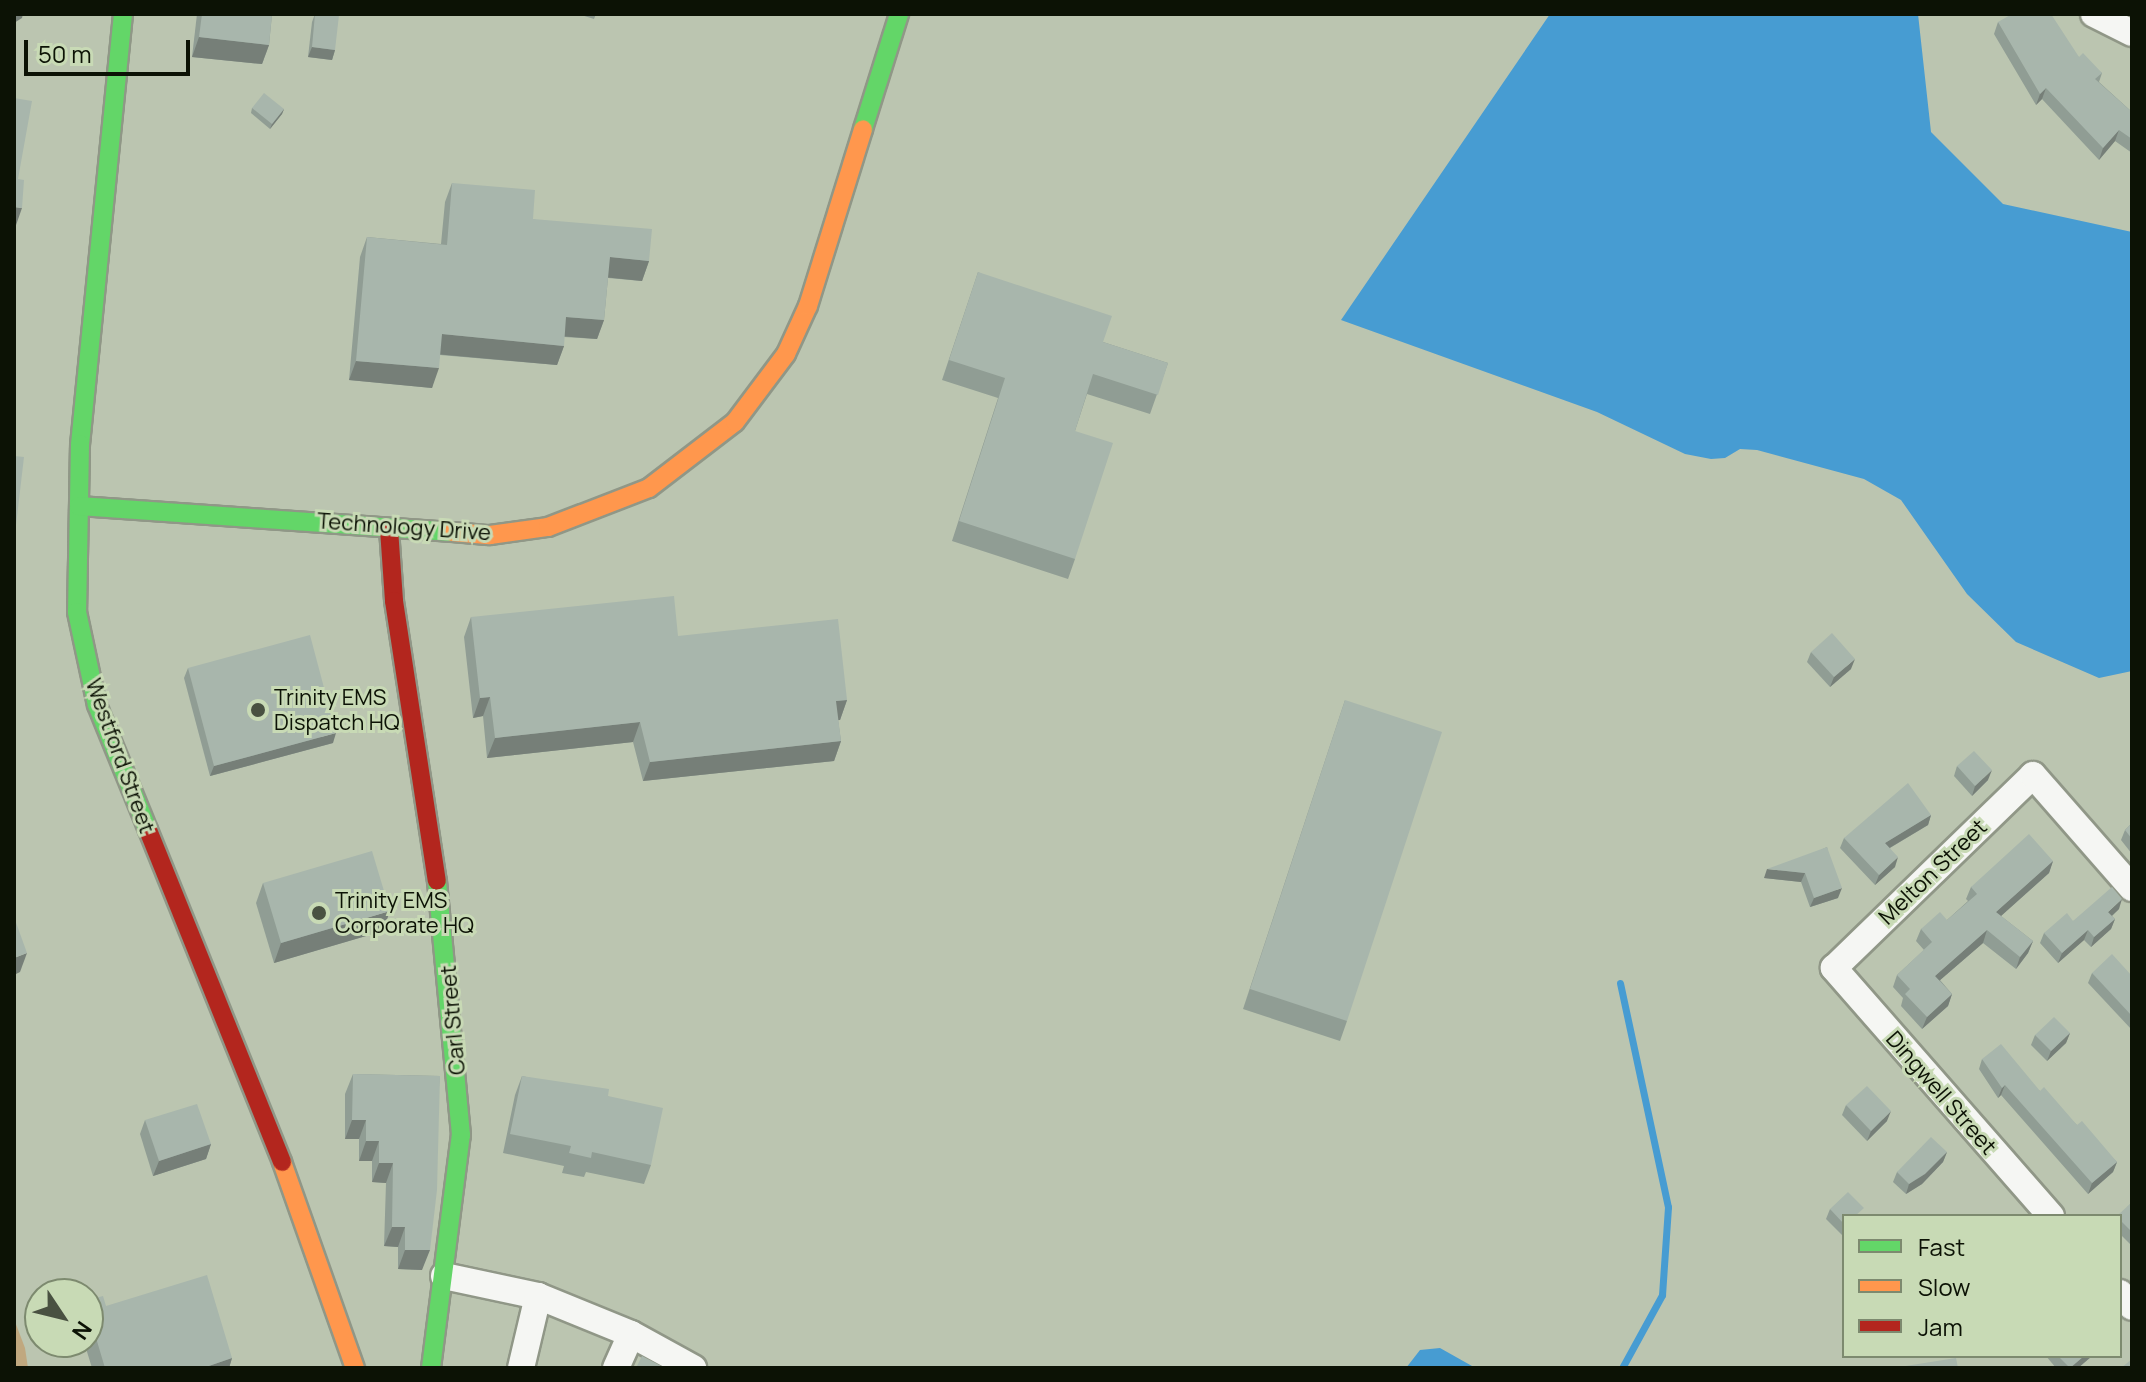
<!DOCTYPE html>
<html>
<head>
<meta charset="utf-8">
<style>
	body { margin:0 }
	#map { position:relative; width:2146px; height:1382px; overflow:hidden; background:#bbc5b0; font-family:Manrope,sans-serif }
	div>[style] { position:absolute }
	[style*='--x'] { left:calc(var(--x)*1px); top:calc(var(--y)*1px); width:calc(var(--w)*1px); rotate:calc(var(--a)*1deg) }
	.green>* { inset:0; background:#c0a87f }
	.water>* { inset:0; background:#479cd2 }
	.stream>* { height:7px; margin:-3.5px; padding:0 3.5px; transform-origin:3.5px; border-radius:3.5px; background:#479cd2 }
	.roads { filter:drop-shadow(2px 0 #909787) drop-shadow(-2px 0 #909787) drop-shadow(0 2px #909787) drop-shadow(0 -2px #909787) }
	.street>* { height:26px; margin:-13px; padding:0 13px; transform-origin:13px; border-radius:13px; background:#f5f6f3 }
	.fast>* { height:18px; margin:-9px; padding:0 9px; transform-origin:9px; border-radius:9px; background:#63d668 }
	.slow>* { height:18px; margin:-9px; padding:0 9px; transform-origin:9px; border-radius:9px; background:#ff974d }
	.jam>* { height:18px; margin:-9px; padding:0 9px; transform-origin:9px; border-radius:9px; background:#b3261e }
	.wall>* { inset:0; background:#909d94 }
	.shaded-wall>* { inset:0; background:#767f78 }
	.building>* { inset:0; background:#a8b6ac }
	.dots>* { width:22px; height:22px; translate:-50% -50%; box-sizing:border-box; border:4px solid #c8dab5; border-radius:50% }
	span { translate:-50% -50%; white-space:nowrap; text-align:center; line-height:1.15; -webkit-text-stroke:6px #c8dab5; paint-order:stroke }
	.street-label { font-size:22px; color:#0c1205 }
	.poi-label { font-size:22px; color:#0c1205 }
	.left { translate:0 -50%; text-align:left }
	.frame { position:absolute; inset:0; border:16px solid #0c1205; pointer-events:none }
	.legend { position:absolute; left:1842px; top:1214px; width:280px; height:144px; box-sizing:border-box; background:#c8dab5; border:2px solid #7d8a6f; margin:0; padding:10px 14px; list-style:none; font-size:24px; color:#0c1205 }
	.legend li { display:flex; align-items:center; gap:16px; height:40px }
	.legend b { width:40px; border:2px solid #7d8a6f }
	.north { position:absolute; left:24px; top:1278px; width:80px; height:80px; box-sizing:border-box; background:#c8dab5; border:2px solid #7d8a6f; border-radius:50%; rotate:125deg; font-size:22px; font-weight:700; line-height:32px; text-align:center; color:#0c1205 }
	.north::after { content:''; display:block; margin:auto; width:28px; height:36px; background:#495141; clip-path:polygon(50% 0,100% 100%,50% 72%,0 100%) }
	.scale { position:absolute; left:24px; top:40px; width:166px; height:36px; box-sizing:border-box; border:4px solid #0c1205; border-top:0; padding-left:10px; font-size:24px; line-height:28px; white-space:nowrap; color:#0c1205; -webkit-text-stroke:6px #c8dab5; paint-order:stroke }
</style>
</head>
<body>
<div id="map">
	<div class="green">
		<div style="clip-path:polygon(14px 1319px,25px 1348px,28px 1368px,14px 1368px)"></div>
	</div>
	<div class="water">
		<div style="clip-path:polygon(1550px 14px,1918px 14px,1931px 132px,2003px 204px,2132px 232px,2132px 671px,2099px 678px,2016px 642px,1967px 594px,1901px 500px,1864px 479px,1757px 450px,1740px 449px,1725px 458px,1711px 459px,1685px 454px,1597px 412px,1341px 320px)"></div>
		<div style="clip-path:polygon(1440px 1348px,1472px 1366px,1487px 1368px,1406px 1368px,1420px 1350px)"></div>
	</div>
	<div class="stream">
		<div style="--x:1620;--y:983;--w:229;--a:77.9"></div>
		<div style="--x:1668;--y:1207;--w:88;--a:93.9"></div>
		<div style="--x:1662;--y:1295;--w:83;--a:118.7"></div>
	</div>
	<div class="roads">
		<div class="street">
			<div style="--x:2094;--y:14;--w:42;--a:26.6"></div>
			<div style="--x:2051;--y:1216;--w:330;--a:-131.2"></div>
			<div style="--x:1834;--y:968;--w:277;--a:-44.1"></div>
			<div style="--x:2033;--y:775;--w:150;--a:48.8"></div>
			<div style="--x:444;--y:1276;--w:96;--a:12"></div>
			<div style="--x:538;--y:1296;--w:100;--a:22.2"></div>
			<div style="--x:631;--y:1334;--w:71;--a:28.7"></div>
			<div style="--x:2120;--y:1293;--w:18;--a:49"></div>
			<div style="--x:521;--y:1368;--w:74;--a:-76.7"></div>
			<div style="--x:616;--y:1368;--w:37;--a:-66"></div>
		</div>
		<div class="fast">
			<div style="--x:123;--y:14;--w:432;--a:95.7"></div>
			<div style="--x:80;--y:444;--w:168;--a:91"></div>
			<div style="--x:77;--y:612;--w:95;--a:77.9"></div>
			<div style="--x:97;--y:705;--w:135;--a:67.8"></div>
			<div style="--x:863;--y:129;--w:121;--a:-72.6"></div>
			<div style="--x:79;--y:506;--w:374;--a:4"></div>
			<div style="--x:431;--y:1368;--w:235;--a:-82.7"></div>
			<div style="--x:461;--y:1135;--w:255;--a:-95.4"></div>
		</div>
		<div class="slow">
			<div style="--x:452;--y:532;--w:38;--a:5"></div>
			<div style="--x:490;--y:535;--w:59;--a:-7.9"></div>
			<div style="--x:548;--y:527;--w:108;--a:-21.1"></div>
			<div style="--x:649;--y:488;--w:108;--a:-37.5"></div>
			<div style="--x:735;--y:422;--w:85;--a:-53.1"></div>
			<div style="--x:786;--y:354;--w:53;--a:-65.4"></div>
			<div style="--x:808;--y:306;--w:185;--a:-72.7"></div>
			<div style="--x:282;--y:1162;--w:219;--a:70.5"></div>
		</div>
		<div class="jam">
			<div style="--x:389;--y:529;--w:72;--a:86"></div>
			<div style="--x:394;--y:601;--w:283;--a:81.3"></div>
			<div style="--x:148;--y:830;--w:358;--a:68"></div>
		</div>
	</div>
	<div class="wall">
		<div style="clip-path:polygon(197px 14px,272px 14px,269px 45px,262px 64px,192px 57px)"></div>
		<div style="clip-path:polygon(315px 14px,335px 50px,332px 60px,308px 57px,312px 22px)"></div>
		<div style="clip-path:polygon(578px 14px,596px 14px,594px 19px)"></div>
		<div style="clip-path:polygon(1998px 22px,2079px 57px,2102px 73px,2099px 82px,2132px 112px,2132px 153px,2115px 141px,2099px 160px,2042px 99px,2036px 105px,1994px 34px)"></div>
		<div style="clip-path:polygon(252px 108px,284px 109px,282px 114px,270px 129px,251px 113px)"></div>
		<div style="clip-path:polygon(452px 183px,533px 219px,649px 261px,642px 281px,608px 278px,604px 320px,597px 339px,564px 337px,564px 346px,557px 365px,440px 355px,432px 388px,349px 380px,360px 257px,367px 237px,441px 244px,445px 202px)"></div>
		<div style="clip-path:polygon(978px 272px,1103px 342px,1168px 363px,1150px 414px,1087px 394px,1075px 431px,1075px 559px,1068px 579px,952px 541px,998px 398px,942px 380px)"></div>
		<div style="clip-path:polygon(471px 617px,847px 700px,840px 720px,838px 720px,841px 741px,834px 761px,643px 781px,633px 742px,487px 758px,483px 716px,473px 718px,464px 637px)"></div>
		<div style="clip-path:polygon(1811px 652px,1851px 669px,1830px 687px,1807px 662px)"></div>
		<div style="clip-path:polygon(188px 668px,333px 743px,210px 776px,184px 678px)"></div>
		<div style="clip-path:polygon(1345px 700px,1347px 1021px,1340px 1041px,1243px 1009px)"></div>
		<div style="clip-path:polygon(1957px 766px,1988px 780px,1972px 796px,1954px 776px)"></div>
		<div style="clip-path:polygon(1931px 815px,1928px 825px,1890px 848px,1895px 867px,1875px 885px,1840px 848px,1844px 838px)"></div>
		<div style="clip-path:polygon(2132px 823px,2132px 854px,2121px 840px,2125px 830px)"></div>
		<div style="clip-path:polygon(1827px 847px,1838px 898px,1810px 907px,1801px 882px,1764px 878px)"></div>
		<div style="clip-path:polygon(2053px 861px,2049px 873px,2001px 916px,2033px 941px,2028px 953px,2016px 969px,1983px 943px,1940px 980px,1952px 994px,1948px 1006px,1922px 1029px,1901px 1006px,1903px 998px,1893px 987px,1897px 975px,1924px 950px,1916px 941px,1921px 929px,1947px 920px,1968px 901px,1966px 899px,1971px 887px)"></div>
		<div style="clip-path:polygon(263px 883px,383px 931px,274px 963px,256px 903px)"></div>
		<div style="clip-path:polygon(2119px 909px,2112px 916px,2115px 919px,2111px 929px,2091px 947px,2084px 940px,2058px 963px,2040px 943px,2044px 933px,2073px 921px)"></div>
		<div style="clip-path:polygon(2092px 973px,2132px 976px,2132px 1030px,2088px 983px)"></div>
		<div style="clip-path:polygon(2070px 1033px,2066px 1043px,2047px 1061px,2031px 1045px,2035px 1035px)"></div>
		<div style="clip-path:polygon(1982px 1059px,2040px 1091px,2117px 1162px,2113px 1172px,2088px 1194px,2001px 1095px,1998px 1098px,1979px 1069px)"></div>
		<div style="clip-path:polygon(353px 1074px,440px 1076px,422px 1270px,398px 1269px,398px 1247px,384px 1246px,386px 1183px,372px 1182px,372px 1161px,359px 1161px,359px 1139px,345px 1139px,345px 1094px)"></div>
		<div style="clip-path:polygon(522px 1076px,608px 1096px,651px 1165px,644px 1184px,586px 1172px,584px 1177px,562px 1173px,564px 1166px,503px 1153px,515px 1095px)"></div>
		<div style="clip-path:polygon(1846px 1105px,1887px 1121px,1867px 1141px,1842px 1115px)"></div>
		<div style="clip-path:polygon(145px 1120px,211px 1144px,206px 1159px,153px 1176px,140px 1134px)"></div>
		<div style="clip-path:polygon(1947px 1152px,1943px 1162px,1922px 1184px,1906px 1194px,1893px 1182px,1897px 1172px)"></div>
		<div style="clip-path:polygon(2132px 1202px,2132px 1246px,2120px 1234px,2120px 1216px)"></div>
		<div style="clip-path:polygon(1830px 1209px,1844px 1216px,1844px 1233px,1842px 1235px,1826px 1219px)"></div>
		<div style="clip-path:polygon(88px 1300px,106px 1306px,232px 1358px,229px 1368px,92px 1368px,84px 1342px,88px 1342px)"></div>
		<div style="clip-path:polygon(2046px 1356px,2092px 1356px,2078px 1368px,2056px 1368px)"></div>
	</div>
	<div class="shaded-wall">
		<div style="clip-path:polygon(14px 14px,23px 14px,22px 18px,14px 23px)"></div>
		<div style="clip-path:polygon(199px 37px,269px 45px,262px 64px,192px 57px)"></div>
		<div style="clip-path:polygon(312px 47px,335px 50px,332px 60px,308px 57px)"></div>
		<div style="clip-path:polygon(2046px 88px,2042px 99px,2036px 105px,2040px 94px)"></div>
		<div style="clip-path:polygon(284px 109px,282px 114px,270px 129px,272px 124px)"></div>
		<div style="clip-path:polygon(2119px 130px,2115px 141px,2099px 160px,2103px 148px)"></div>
		<div style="clip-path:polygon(14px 207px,22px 208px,15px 228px,14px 228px)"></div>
		<div style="clip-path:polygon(610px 257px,649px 261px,642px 281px,603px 277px)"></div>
		<div style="clip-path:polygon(566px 317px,604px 320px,597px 339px,559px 336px)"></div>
		<div style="clip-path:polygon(442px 334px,564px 346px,557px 365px,435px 354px)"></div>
		<div style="clip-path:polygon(356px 361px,439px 368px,432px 388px,349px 380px)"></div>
		<div style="clip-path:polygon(1855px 659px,1851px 669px,1830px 687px,1834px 677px)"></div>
		<div style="clip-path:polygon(490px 697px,483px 716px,473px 718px,480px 698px)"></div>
		<div style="clip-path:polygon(847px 700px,840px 720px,829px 721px,836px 701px)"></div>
		<div style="clip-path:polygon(640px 722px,633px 742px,487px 758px,495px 738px)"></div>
		<div style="clip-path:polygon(336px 733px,333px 743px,210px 776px,214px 766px)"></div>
		<div style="clip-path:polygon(841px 741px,834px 761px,643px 781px,650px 762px)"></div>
		<div style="clip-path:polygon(1992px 770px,1988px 780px,1972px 796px,1975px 786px)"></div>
		<div style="clip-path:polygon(1931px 815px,1928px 825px,1881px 853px,1885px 843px)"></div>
		<div style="clip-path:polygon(1898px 857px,1895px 867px,1875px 885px,1879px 875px)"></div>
		<div style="clip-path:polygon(2053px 861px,2049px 873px,1992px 924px,1996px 912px)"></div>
		<div style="clip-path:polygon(1767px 869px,1805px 873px,1801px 882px,1764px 878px)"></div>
		<div style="clip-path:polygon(1842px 888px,1838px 898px,1810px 907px,1814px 898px)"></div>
		<div style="clip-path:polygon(2122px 899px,2119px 909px,2105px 922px,2108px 912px)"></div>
		<div style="clip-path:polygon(390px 911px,383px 931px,274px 963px,281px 943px)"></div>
		<div style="clip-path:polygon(2115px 919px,2111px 929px,2091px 947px,2094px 937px)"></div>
		<div style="clip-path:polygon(1987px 930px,1983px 943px,1931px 988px,1935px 976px)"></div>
		<div style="clip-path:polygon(2088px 930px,2084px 940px,2058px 963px,2062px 953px)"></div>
		<div style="clip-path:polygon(2033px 941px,2028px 953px,2016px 969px,2020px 957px)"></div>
		<div style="clip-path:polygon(27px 953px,20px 972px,14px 975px,14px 958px)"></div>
		<div style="clip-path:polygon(1952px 994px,1948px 1006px,1922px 1029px,1927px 1017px)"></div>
		<div style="clip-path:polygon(2070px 1033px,2066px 1043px,2047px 1061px,2051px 1051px)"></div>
		<div style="clip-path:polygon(2005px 1085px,2001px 1095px,1998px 1098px,2002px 1088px)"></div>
		<div style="clip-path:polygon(1891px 1111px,1887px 1121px,1867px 1141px,1871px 1131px)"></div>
		<div style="clip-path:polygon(352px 1120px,366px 1120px,359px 1139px,345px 1139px)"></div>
		<div style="clip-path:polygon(366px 1141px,379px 1141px,372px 1161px,359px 1161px)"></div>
		<div style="clip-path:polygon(211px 1144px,206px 1159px,153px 1176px,159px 1161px)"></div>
		<div style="clip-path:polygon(1947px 1152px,1943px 1162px,1922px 1184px,1906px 1194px,1909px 1184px)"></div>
		<div style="clip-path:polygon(2117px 1162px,2113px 1172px,2088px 1194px,2092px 1183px)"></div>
		<div style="clip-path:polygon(379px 1163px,393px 1163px,386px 1183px,372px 1182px)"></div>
		<div style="clip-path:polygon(392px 1227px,405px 1227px,398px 1247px,384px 1246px)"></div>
		<div style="clip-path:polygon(405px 1250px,430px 1250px,422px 1270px,398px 1269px)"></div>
		<div style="clip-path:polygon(2084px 1356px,2092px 1356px,2078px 1368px,2070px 1368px)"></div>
		<div style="clip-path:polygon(232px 1358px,229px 1368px,203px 1368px)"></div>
	</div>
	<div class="building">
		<div style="clip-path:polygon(202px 14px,272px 14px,269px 45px,199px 37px)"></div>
		<div style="clip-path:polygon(315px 14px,339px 15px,335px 50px,312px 47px)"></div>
		<div style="clip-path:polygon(2012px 14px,2051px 14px,2079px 57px,2083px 53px,2102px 73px,2095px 79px,2132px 112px,2132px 139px,2119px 130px,2103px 148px,2046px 88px,2040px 94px,1998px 22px)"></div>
		<div style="clip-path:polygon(264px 93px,284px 109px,272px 124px,252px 108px)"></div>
		<div style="clip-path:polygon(14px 98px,32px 101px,18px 179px,24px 180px,22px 208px,14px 207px)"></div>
		<div style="clip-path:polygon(452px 183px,535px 190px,533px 219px,652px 229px,649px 261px,610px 257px,604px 320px,566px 317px,564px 346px,442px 334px,439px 368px,356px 361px,367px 237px,447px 245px)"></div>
		<div style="clip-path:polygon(978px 272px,1112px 316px,1103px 342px,1168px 363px,1158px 395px,1093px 374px,1075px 431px,1113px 443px,1075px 559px,959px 521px,1005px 378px,949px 360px)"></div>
		<div style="clip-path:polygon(14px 456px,24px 457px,16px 525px,14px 525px)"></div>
		<div style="clip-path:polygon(674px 596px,678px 636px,838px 619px,847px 700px,836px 701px,841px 741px,650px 762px,640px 722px,495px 738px,490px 697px,480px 698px,471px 617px)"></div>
		<div style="clip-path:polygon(1832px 633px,1855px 659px,1834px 677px,1811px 652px)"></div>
		<div style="clip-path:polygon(310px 635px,336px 733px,214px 766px,188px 668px)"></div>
		<div style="clip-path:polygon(1345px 700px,1442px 732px,1347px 1021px,1250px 989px)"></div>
		<div style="clip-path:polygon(1974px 751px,1992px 770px,1975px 786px,1957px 766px)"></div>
		<div style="clip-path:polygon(1908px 783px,1931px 815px,1885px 843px,1898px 857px,1879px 875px,1844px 838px)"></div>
		<div style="clip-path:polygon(2132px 823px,2132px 839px,2125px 830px)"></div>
		<div style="clip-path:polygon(2029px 834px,2053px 861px,1996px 912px,2033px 941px,2020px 957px,1987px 930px,1935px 976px,1952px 994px,1927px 1017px,1905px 994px,1910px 989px,1897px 975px,1932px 942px,1921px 929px,1940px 912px,1947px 920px,1977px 894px,1971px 887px)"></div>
		<div style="clip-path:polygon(1827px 847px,1842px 888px,1814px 898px,1805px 873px,1767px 869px)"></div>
		<div style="clip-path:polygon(372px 851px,390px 911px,281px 943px,263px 883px)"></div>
		<div style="clip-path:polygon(2112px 887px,2122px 899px,2108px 912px,2115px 919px,2094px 937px,2088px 930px,2062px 953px,2044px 933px,2067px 913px,2073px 921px)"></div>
		<div style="clip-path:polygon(14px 917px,27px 953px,14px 958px)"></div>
		<div style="clip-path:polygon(2112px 954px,2132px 976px,2132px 1016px,2092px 973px)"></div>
		<div style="clip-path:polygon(2054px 1017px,2070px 1033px,2051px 1051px,2035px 1035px)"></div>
		<div style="clip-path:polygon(2001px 1044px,2040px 1091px,2044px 1087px,2077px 1125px,2082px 1121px,2117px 1162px,2092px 1183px,2005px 1085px,2002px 1088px,1982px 1059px)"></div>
		<div style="clip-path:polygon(353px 1074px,440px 1076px,437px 1190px,430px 1250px,405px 1250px,405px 1227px,392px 1227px,393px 1163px,379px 1163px,379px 1141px,366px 1141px,366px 1120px,352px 1120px)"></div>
		<div style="clip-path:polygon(522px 1076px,609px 1089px,608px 1096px,663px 1108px,651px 1165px,592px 1152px,591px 1158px,569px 1153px,571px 1146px,510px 1134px)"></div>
		<div style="clip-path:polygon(1867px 1086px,1891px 1111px,1871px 1131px,1846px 1105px)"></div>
		<div style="clip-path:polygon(197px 1104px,211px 1144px,159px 1161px,145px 1120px)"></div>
		<div style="clip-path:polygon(1931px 1137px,1947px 1152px,1925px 1174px,1909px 1184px,1897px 1172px)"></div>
		<div style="clip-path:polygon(1848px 1192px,1864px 1208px,1855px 1216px,1844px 1216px,1844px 1224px,1830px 1209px)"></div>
		<div style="clip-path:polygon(2132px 1202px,2132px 1232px,2120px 1220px,2120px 1216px,2117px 1216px)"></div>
		<div style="clip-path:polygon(207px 1275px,232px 1358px,203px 1368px,105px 1368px,88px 1311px,88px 1300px,103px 1296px,106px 1306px)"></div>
		<div style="clip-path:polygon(642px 1356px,665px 1368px,636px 1368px)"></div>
		<div style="clip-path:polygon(2058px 1356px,2084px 1356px,2070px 1368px)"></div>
		<div style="clip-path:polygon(1956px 1358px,1958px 1368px,1893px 1368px)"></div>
		<div style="clip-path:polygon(2132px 1359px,2132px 1368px,2121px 1368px)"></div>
	</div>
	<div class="dots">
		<div style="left:258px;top:710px;background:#495141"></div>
		<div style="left:319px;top:913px;background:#495141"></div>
	</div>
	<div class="street-label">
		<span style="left:404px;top:527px;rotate:4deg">Technology Drive</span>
		<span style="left:120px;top:756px;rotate:70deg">Westford Street</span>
		<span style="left:1933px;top:872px;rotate:-44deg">Melton Street</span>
		<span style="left:453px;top:1020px;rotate:-95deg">Carl Street</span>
		<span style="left:1941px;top:1093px;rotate:49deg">Dingwell Street</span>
	</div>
	<div class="poi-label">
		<span class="left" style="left:274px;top:710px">Trinity EMS<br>Dispatch HQ</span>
		<span class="left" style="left:335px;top:913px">Trinity EMS<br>Corporate HQ</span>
	</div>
	<div class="frame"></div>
	<ul class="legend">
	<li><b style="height:10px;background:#63d668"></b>Fast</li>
	<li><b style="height:10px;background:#ff974d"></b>Slow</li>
	<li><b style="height:10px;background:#b3261e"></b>Jam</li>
	</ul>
	<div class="north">N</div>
	<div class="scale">50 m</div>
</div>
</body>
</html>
